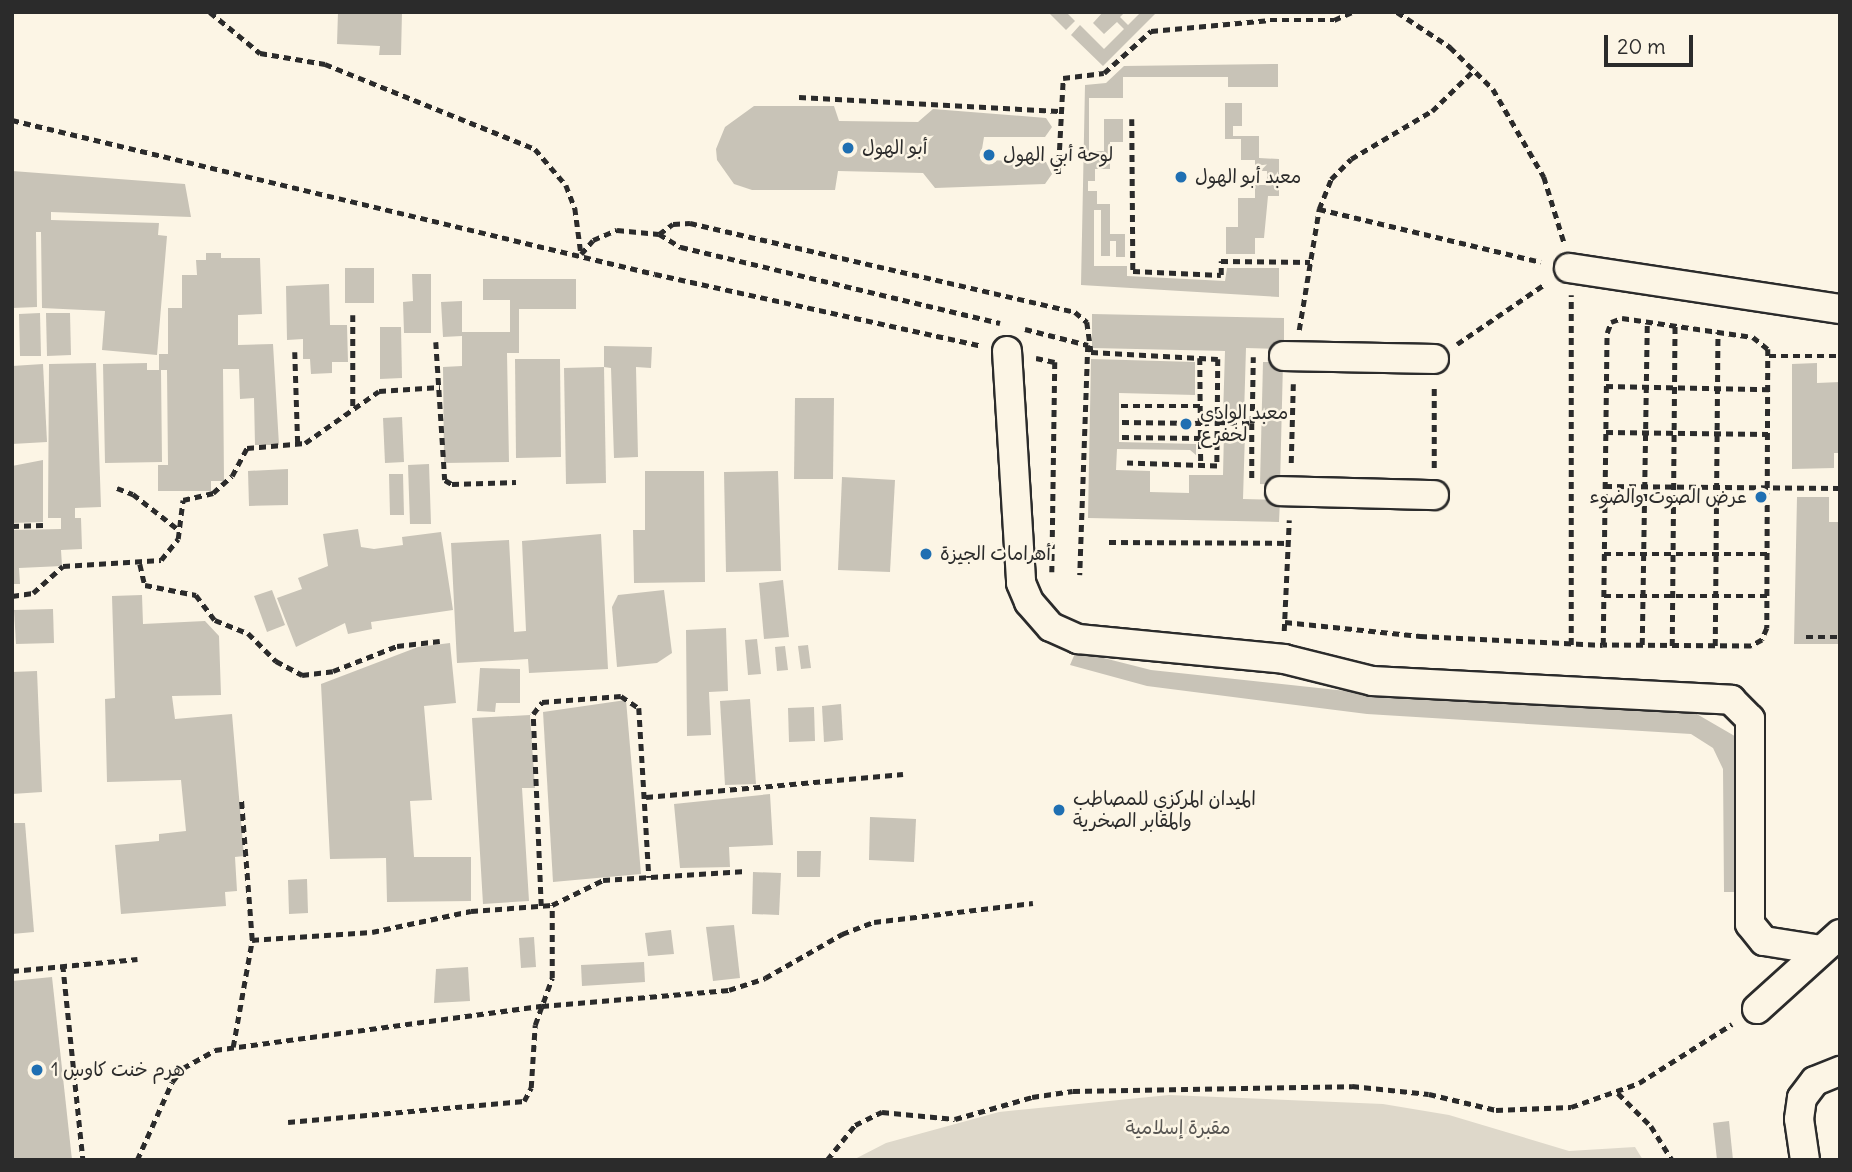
<!DOCTYPE html>
<html>
<head>
<meta charset="utf-8">
<style>
	body { margin:0 }
	#map { position:relative; width:1852px; height:1172px; overflow:hidden; background:#fcf5e5; font-family:Delius,"Playpen Sans Arabic",sans-serif }
	div>[style] { position:absolute }
	[style*='--x'] { left:calc(var(--x)*1px); top:calc(var(--y)*1px); width:calc(var(--w)*1px); rotate:calc(var(--a)*1deg) }
	.green>* { inset:0; background:#ded8ca }
	.building>* { inset:0; background:#c8c3b7 }
	.path>* { height:4.5px; margin-top:-2.25px; transform-origin:0; background:repeating-linear-gradient(90deg,#2b2b2b 0 7px,transparent 0 12px) }
	.roads { filter:drop-shadow(2px 0 #2b2b2b) drop-shadow(-2px 0 #2b2b2b) drop-shadow(0 2px #2b2b2b) drop-shadow(0 -2px #2b2b2b) }
	.minor>* { height:28px; margin:-14px; padding:0 14px; transform-origin:14px; border-radius:14px; background:#fcf5e5 }
	.dots>* { width:19px; height:19px; translate:-50% -50%; box-sizing:border-box; border:4px solid #fcf5e5; border-radius:50% }
	span { translate:-50% -50%; white-space:nowrap; text-align:center; line-height:1.15; -webkit-text-stroke:5px #fcf5e5; paint-order:stroke }
	.poi-label { font-size:19px; color:#2b2b2b }
	.left { translate:0 -50%; text-align:left }
	.right { translate:-100% -50%; text-align:right }
	.park-label { font-size:19px; color:#585653 }
	.frame { position:absolute; inset:0; border:14px solid #2b2b2b; pointer-events:none }
	.scale { position:absolute; left:1604px; top:35px; width:89px; height:32px; box-sizing:border-box; border:4px solid #2b2b2b; border-top:0; padding-left:9px; font-size:21px; line-height:24px; white-space:nowrap; color:#2b2b2b; -webkit-text-stroke:5px #fcf5e5; paint-order:stroke }
</style>
</head>
<body>
<div id="map">
	<div class="green">
		<div style="clip-path:polygon(1169px 1095px,1383px 1104px,1449px 1115px,1569px 1151px,1635px 1147px,1643px 1160px,853px 1160px,886px 1143px,999px 1112px)"></div>
	</div>
	<div class="building">
		<div style="clip-path:polygon(338px 12px,402px 12px,401px 55px,379px 55px,380px 46px,337px 44px)"></div>
		<div style="clip-path:polygon(1048px 12px,1066px 12px,1075px 21px,1066px 30px)"></div>
		<div style="clip-path:polygon(1103px 12px,1125px 12px,1120px 17px,1128px 25px,1141px 12px,1157px 12px,1103px 66px,1071px 35px,1080px 25px,1104px 49px,1124px 29px,1117px 22px,1104px 34px,1093px 23px)"></div>
		<div style="clip-path:polygon(1278px 64px,1278px 87px,1228px 87px,1228px 77px,1123px 77px,1123px 98px,1089px 98px,1089px 151px,1104px 151px,1104px 119px,1123px 119px,1123px 142px,1110px 142px,1110px 169px,1095px 169px,1095px 181px,1088px 181px,1088px 191px,1097px 191px,1097px 204px,1110px 204px,1110px 234px,1125px 234px,1125px 257px,1116px 257px,1116px 241px,1110px 241px,1110px 256px,1101px 256px,1101px 210px,1094px 210px,1094px 266px,1127px 266px,1127px 276px,1225px 281px,1227px 268px,1279px 268px,1279px 297px,1081px 285px,1085px 85px,1106px 83px,1124px 66px)"></div>
		<div style="clip-path:polygon(1225px 103px,1242px 103px,1242px 126px,1233px 126px,1233px 136px,1259px 136px,1259px 158px,1279px 159px,1279px 196px,1268px 196px,1264px 238px,1255px 238px,1255px 254px,1226px 254px,1226px 227px,1238px 227px,1238px 198px,1255px 198px,1255px 185px,1267px 185px,1267px 171px,1255px 171px,1255px 160px,1241px 160px,1241px 139px,1225px 139px)"></div>
		<div style="clip-path:polygon(754px 106px,834px 106px,839px 121px,918px 122px,933px 109px,1046px 118px,1052px 127px,1045px 137px,984px 137px,981px 155px,984px 160px,1046px 162px,1052px 174px,1045px 184px,935px 188px,923px 173px,838px 171px,835px 190px,752px 190px,734px 184px,717px 160px,716px 149px,725px 127px)"></div>
		<div style="clip-path:polygon(12px 171px,185px 184px,191px 217px,51px 212px,51px 220px,159px 223px,158px 235px,167px 236px,157px 355px,102px 350px,105px 311px,42px 308px,41px 232px,36px 232px,37px 307px,12px 308px)"></div>
		<div style="clip-path:polygon(206px 253px,221px 253px,221px 258px,260px 258px,262px 314px,238px 315px,238px 345px,273px 344px,279px 445px,255px 445px,254px 398px,240px 399px,239px 369px,223px 369px,224px 481px,211px 481px,211px 491px,158px 491px,158px 465px,168px 465px,167px 370px,159px 370px,159px 354px,168px 354px,168px 308px,182px 308px,182px 275px,197px 275px,196px 260px,206px 260px)"></div>
		<div style="clip-path:polygon(345px 268px,374px 268px,374px 303px,345px 303px)"></div>
		<div style="clip-path:polygon(412px 274px,431px 274px,431px 333px,404px 333px,403px 302px,413px 301px)"></div>
		<div style="clip-path:polygon(483px 279px,576px 279px,576px 309px,519px 309px,519px 353px,507px 353px,509px 462px,444px 463px,443px 367px,462px 366px,462px 336px,443px 337px,441px 302px,462px 301px,462px 332px,510px 332px,510px 300px,483px 300px)"></div>
		<div style="clip-path:polygon(329px 284px,330px 325px,347px 325px,348px 362px,332px 362px,332px 373px,311px 374px,310px 359px,303px 359px,303px 339px,287px 340px,286px 286px)"></div>
		<div style="clip-path:polygon(40px 313px,41px 356px,20px 356px,19px 314px)"></div>
		<div style="clip-path:polygon(46px 313px,70px 313px,71px 355px,47px 356px)"></div>
		<div style="clip-path:polygon(1092px 314px,1284px 318px,1284px 349px,1246px 348px,1244px 416px,1223px 416px,1225px 351px,1092px 348px)"></div>
		<div style="clip-path:polygon(380px 327px,401px 327px,402px 378px,380px 379px)"></div>
		<div style="clip-path:polygon(604px 346px,652px 347px,651px 368px,636px 367px,638px 457px,614px 458px,611px 368px,604px 367px)"></div>
		<div style="clip-path:polygon(515px 359px,560px 359px,561px 457px,516px 458px)"></div>
		<div style="clip-path:polygon(1091px 359px,1195px 362px,1195px 395px,1119px 393px,1119px 442px,1196px 444px,1196px 455px,1190px 450px,1117px 449px,1116px 470px,1150px 471px,1150px 492px,1189px 493px,1189px 475px,1223px 475px,1224px 431px,1245px 432px,1243px 499px,1280px 500px,1279px 522px,1088px 518px)"></div>
		<div style="clip-path:polygon(1263px 362px,1283px 362px,1280px 485px,1260px 484px)"></div>
		<div style="clip-path:polygon(96px 363px,101px 507px,75px 508px,75px 518px,81px 518px,82px 549px,61px 550px,62px 566px,19px 568px,20px 584px,12px 584px,12px 530px,61px 529px,61px 518px,48px 518px,49px 364px)"></div>
		<div style="clip-path:polygon(147px 363px,147px 370px,161px 370px,162px 462px,105px 463px,103px 364px)"></div>
		<div style="clip-path:polygon(1817px 363px,1817px 383px,1840px 382px,1840px 453px,1834px 453px,1834px 468px,1792px 469px,1792px 364px)"></div>
		<div style="clip-path:polygon(43px 364px,47px 442px,12px 444px,12px 366px)"></div>
		<div style="clip-path:polygon(604px 367px,606px 483px,566px 484px,564px 368px)"></div>
		<div style="clip-path:polygon(795px 398px,834px 398px,833px 479px,794px 479px)"></div>
		<div style="clip-path:polygon(402px 417px,404px 462px,385px 463px,383px 418px)"></div>
		<div style="clip-path:polygon(43px 460px,43px 522px,12px 523px,12px 466px)"></div>
		<div style="clip-path:polygon(429px 464px,431px 524px,410px 524px,408px 465px)"></div>
		<div style="clip-path:polygon(288px 469px,288px 505px,249px 506px,248px 471px)"></div>
		<div style="clip-path:polygon(645px 471px,704px 471px,705px 582px,634px 583px,633px 530px,645px 530px)"></div>
		<div style="clip-path:polygon(778px 471px,781px 571px,726px 572px,724px 472px)"></div>
		<div style="clip-path:polygon(389px 474px,403px 474px,404px 515px,390px 515px)"></div>
		<div style="clip-path:polygon(842px 477px,895px 480px,890px 572px,838px 570px)"></div>
		<div style="clip-path:polygon(1797px 497px,1829px 497px,1829px 522px,1840px 522px,1840px 644px,1794px 644px)"></div>
		<div style="clip-path:polygon(358px 529px,361px 547px,374px 549px,403px 545px,402px 537px,441px 532px,453px 610px,371px 622px,372px 629px,348px 634px,345px 623px,296px 647px,277px 598px,302px 589px,298px 578px,328px 566px,323px 534px)"></div>
		<div style="clip-path:polygon(601px 534px,608px 669px,529px 673px,528px 659px,457px 663px,451px 543px,509px 540px,514px 632px,526px 631px,522px 541px)"></div>
		<div style="clip-path:polygon(783px 580px,789px 637px,764px 639px,759px 583px)"></div>
		<div style="clip-path:polygon(272px 590px,285px 625px,267px 632px,254px 596px)"></div>
		<div style="clip-path:polygon(664px 590px,672px 653px,657px 663px,617px 667px,612px 607px,618px 595px)"></div>
		<div style="clip-path:polygon(142px 595px,143px 624px,205px 621px,219px 636px,221px 695px,172px 696px,175px 719px,232px 714px,244px 856px,235px 857px,237px 891px,225px 892px,226px 906px,121px 914px,115px 845px,159px 841px,159px 834px,186px 831px,181px 780px,107px 782px,105px 699px,115px 698px,112px 596px)"></div>
		<div style="clip-path:polygon(53px 609px,54px 643px,16px 644px,14px 610px)"></div>
		<div style="clip-path:polygon(726px 628px,728px 691px,709px 692px,711px 735px,687px 736px,686px 630px)"></div>
		<div style="clip-path:polygon(757px 639px,761px 674px,748px 675px,745px 640px)"></div>
		<div style="clip-path:polygon(450px 643px,456px 703px,424px 706px,432px 800px,410px 801px,414px 857px,471px 857px,471px 901px,387px 902px,386px 858px,330px 859px,321px 684px,418px 647px)"></div>
		<div style="clip-path:polygon(808px 645px,811px 668px,801px 669px,798px 646px)"></div>
		<div style="clip-path:polygon(785px 646px,788px 670px,777px 671px,775px 647px)"></div>
		<div style="clip-path:polygon(1076px 651px,1151px 670px,1365px 693px,1695px 713px,1745px 742px,1746px 892px,1724px 892px,1723px 769px,1713px 748px,1691px 734px,1367px 714px,1147px 686px,1070px 665px)"></div>
		<div style="clip-path:polygon(480px 668px,520px 669px,520px 703px,496px 703px,495px 712px,477px 711px)"></div>
		<div style="clip-path:polygon(37px 671px,42px 792px,12px 794px,12px 672px)"></div>
		<div style="clip-path:polygon(750px 699px,756px 784px,725px 785px,720px 701px)"></div>
		<div style="clip-path:polygon(626px 700px,641px 874px,553px 882px,543px 712px)"></div>
		<div style="clip-path:polygon(841px 704px,843px 740px,824px 742px,822px 706px)"></div>
		<div style="clip-path:polygon(814px 707px,815px 741px,789px 742px,788px 708px)"></div>
		<div style="clip-path:polygon(530px 715px,535px 788px,522px 788px,529px 901px,483px 904px,472px 718px)"></div>
		<div style="clip-path:polygon(770px 794px,773px 845px,729px 847px,730px 867px,680px 868px,674px 804px)"></div>
		<div style="clip-path:polygon(870px 817px,916px 819px,914px 862px,869px 860px)"></div>
		<div style="clip-path:polygon(12px 823px,25px 823px,34px 932px,12px 934px)"></div>
		<div style="clip-path:polygon(797px 851px,821px 851px,820px 877px,797px 877px)"></div>
		<div style="clip-path:polygon(753px 872px,781px 873px,779px 915px,752px 914px)"></div>
		<div style="clip-path:polygon(307px 879px,308px 913px,289px 914px,288px 880px)"></div>
		<div style="clip-path:polygon(734px 925px,740px 978px,713px 981px,706px 927px)"></div>
		<div style="clip-path:polygon(671px 930px,674px 954px,648px 956px,645px 933px)"></div>
		<div style="clip-path:polygon(534px 937px,536px 967px,521px 968px,519px 938px)"></div>
		<div style="clip-path:polygon(644px 962px,645px 982px,582px 986px,581px 965px)"></div>
		<div style="clip-path:polygon(468px 967px,470px 1001px,434px 1003px,436px 969px)"></div>
		<div style="clip-path:polygon(52px 977px,72px 1160px,12px 1160px,12px 981px)"></div>
		<div style="clip-path:polygon(1729px 1121px,1733px 1160px,1717px 1160px,1713px 1123px)"></div>
	</div>
	<div class="path">
		<div style="--x:210;--y:12;--w:65;--a:39.4"></div>
		<div style="--x:260;--y:53;--w:66;--a:9.6"></div>
		<div style="--x:325;--y:64;--w:227;--a:22"></div>
		<div style="--x:535;--y:149;--w:48;--a:49.3"></div>
		<div style="--x:566;--y:185;--w:25;--a:69"></div>
		<div style="--x:575;--y:208;--w:45;--a:82.4"></div>
		<div style="--x:1397;--y:12;--w:64;--a:33.4"></div>
		<div style="--x:1450;--y:47;--w:60;--a:44.3"></div>
		<div style="--x:1493;--y:89;--w:102;--a:59.9"></div>
		<div style="--x:1544;--y:177;--w:68;--a:72.9"></div>
		<div style="--x:799;--y:97;--w:260;--a:3.1"></div>
		<div style="--x:1132;--y:119;--w:152;--a:89.6"></div>
		<div style="--x:1133;--y:271;--w:88;--a:2.6"></div>
		<div style="--x:1221;--y:275;--w:14;--a:-90"></div>
		<div style="--x:1221;--y:261;--w:89;--a:0.6"></div>
		<div style="--x:12;--y:120;--w:661;--a:13.47"></div>
		<div style="--x:655;--y:274;--w:332;--a:12.4"></div>
		<div style="--x:1058;--y:174;--w:96;--a:-87"></div>
		<div style="--x:1063;--y:78;--w:41;--a:-7"></div>
		<div style="--x:1104;--y:73;--w:63;--a:-41.8"></div>
		<div style="--x:1151;--y:31;--w:120;--a:-5.3"></div>
		<div style="--x:1270;--y:20;--w:64;--a:0"></div>
		<div style="--x:1334;--y:20;--w:20;--a:-24"></div>
		<div style="--x:1319;--y:209;--w:228;--a:13.4"></div>
		<div style="--x:659;--y:234;--w:17;--a:-36"></div>
		<div style="--x:673;--y:224;--w:17;--a:-3"></div>
		<div style="--x:690;--y:223;--w:395;--a:13"></div>
		<div style="--x:1075;--y:312;--w:16;--a:40"></div>
		<div style="--x:1087;--y:322;--w:30;--a:82"></div>
		<div style="--x:1091;--y:352;--w:127;--a:3.2"></div>
		<div style="--x:1218;--y:359;--w:107;--a:90.5"></div>
		<div style="--x:1217;--y:466;--w:90;--a:-178.1"></div>
		<div style="--x:581;--y:254;--w:18;--a:-49"></div>
		<div style="--x:593;--y:240;--w:26;--a:-23"></div>
		<div style="--x:617;--y:230;--w:42;--a:5.4"></div>
		<div style="--x:659;--y:234;--w:26;--a:31"></div>
		<div style="--x:681;--y:247;--w:328;--a:13.4"></div>
		<div style="--x:353;--y:315;--w:93;--a:90"></div>
		<div style="--x:1622;--y:318;--w:132;--a:8.3"></div>
		<div style="--x:1753;--y:337;--w:19;--a:39"></div>
		<div style="--x:1768;--y:349;--w:279;--a:90.2"></div>
		<div style="--x:1767;--y:628;--w:13;--a:113"></div>
		<div style="--x:1762;--y:640;--w:13;--a:151"></div>
		<div style="--x:1751;--y:646;--w:148;--a:-179.6"></div>
		<div style="--x:1603;--y:645;--w:312;--a:-89.3"></div>
		<div style="--x:1607;--y:333;--w:12;--a:-70"></div>
		<div style="--x:1611;--y:322;--w:12;--a:-20"></div>
		<div style="--x:1025;--y:329;--w:65;--a:14.3"></div>
		<div style="--x:1088;--y:345;--w:230;--a:92"></div>
		<div style="--x:1299;--y:330;--w:123;--a:-80.6"></div>
		<div style="--x:1319;--y:209;--w:32;--a:-68"></div>
		<div style="--x:1331;--y:179;--w:28;--a:-45"></div>
		<div style="--x:1351;--y:159;--w:94;--a:-30.7"></div>
		<div style="--x:1432;--y:111;--w:60;--a:-44.3"></div>
		<div style="--x:436;--y:342;--w:138;--a:86.3"></div>
		<div style="--x:445;--y:480;--w:8;--a:30"></div>
		<div style="--x:452;--y:484;--w:64;--a:-1.8"></div>
		<div style="--x:1457;--y:344;--w:107;--a:-34.3"></div>
		<div style="--x:295;--y:352;--w:93;--a:88.2"></div>
		<div style="--x:1769;--y:356;--w:71;--a:0"></div>
		<div style="--x:1036;--y:358;--w:19;--a:12"></div>
		<div style="--x:1055;--y:362;--w:210;--a:90.8"></div>
		<div style="--x:1200;--y:358;--w:108;--a:89.5"></div>
		<div style="--x:1606;--y:386;--w:163;--a:1.1"></div>
		<div style="--x:1121;--y:406;--w:79;--a:0"></div>
		<div style="--x:1122;--y:422;--w:79;--a:0.7"></div>
		<div style="--x:1218;--y:422;--w:34;--a:2"></div>
		<div style="--x:1252;--y:423;--w:58;--a:90"></div>
		<div style="--x:1252;--y:423;--w:66;--a:-89.1"></div>
		<div style="--x:1606;--y:432;--w:162;--a:0.7"></div>
		<div style="--x:1122;--y:437;--w:79;--a:0.7"></div>
		<div style="--x:1291;--y:463;--w:79;--a:-88.5"></div>
		<div style="--x:1434;--y:468;--w:82;--a:-90"></div>
		<div style="--x:1605;--y:486;--w:235;--a:0.5"></div>
		<div style="--x:117;--y:488;--w:17;--a:21"></div>
		<div style="--x:133;--y:494;--w:58;--a:38"></div>
		<div style="--x:12;--y:526;--w:31;--a:-2"></div>
		<div style="--x:1109;--y:542;--w:179;--a:0.3"></div>
		<div style="--x:1604;--y:554;--w:163;--a:0"></div>
		<div style="--x:140;--y:564;--w:22;--a:77"></div>
		<div style="--x:145;--y:585;--w:52;--a:11.1"></div>
		<div style="--x:196;--y:595;--w:31;--a:53"></div>
		<div style="--x:215;--y:620;--w:35;--a:22"></div>
		<div style="--x:248;--y:633;--w:40;--a:45"></div>
		<div style="--x:276;--y:661;--w:30;--a:28"></div>
		<div style="--x:302;--y:675;--w:31;--a:-7"></div>
		<div style="--x:333;--y:671;--w:69;--a:-21.3"></div>
		<div style="--x:397;--y:646;--w:43;--a:-6.6"></div>
		<div style="--x:12;--y:596;--w:21;--a:-8"></div>
		<div style="--x:33;--y:593;--w:40;--a:-42"></div>
		<div style="--x:63;--y:566;--w:98;--a:-3.5"></div>
		<div style="--x:161;--y:560;--w:27;--a:-51"></div>
		<div style="--x:178;--y:539;--w:39;--a:-83"></div>
		<div style="--x:183;--y:500;--w:31;--a:-13"></div>
		<div style="--x:213;--y:493;--w:25;--a:-42"></div>
		<div style="--x:232;--y:476;--w:32;--a:-62"></div>
		<div style="--x:247;--y:448;--w:58;--a:-4.9"></div>
		<div style="--x:305;--y:443;--w:90;--a:-35.1"></div>
		<div style="--x:379;--y:391;--w:61;--a:-3.8"></div>
		<div style="--x:1604;--y:596;--w:163;--a:0"></div>
		<div style="--x:1285;--y:622;--w:136;--a:5.9"></div>
		<div style="--x:1420;--y:636;--w:183;--a:2.8"></div>
		<div style="--x:1284;--y:631;--w:111;--a:-87.4"></div>
		<div style="--x:1806;--y:637;--w:34;--a:0"></div>
		<div style="--x:1571;--y:645;--w:350;--a:-90"></div>
		<div style="--x:1642;--y:645;--w:323;--a:-89.1"></div>
		<div style="--x:1672;--y:646;--w:320;--a:-89.5"></div>
		<div style="--x:1715;--y:646;--w:314;--a:-89.5"></div>
		<div style="--x:646;--y:797;--w:258;--a:-5.1"></div>
		<div style="--x:541;--y:906;--w:192;--a:-92.4"></div>
		<div style="--x:533;--y:714;--w:15;--a:-53"></div>
		<div style="--x:542;--y:702;--w:79;--a:-4.3"></div>
		<div style="--x:621;--y:696;--w:22;--a:34"></div>
		<div style="--x:639;--y:708;--w:170;--a:86.6"></div>
		<div style="--x:252;--y:940;--w:120;--a:-3.8"></div>
		<div style="--x:372;--y:932;--w:101;--a:-12"></div>
		<div style="--x:471;--y:911;--w:81;--a:-4.2"></div>
		<div style="--x:552;--y:905;--w:57;--a:-26.1"></div>
		<div style="--x:603;--y:880;--w:143;--a:-3.6"></div>
		<div style="--x:63;--y:965;--w:196;--a:84.1"></div>
		<div style="--x:12;--y:971;--w:126;--a:-5.5"></div>
		<div style="--x:233;--y:1047;--w:109;--a:-79.9"></div>
		<div style="--x:252;--y:940;--w:143;--a:-94.4"></div>
		<div style="--x:1618;--y:1093;--w:47;--a:45"></div>
		<div style="--x:1651;--y:1126;--w:40;--a:58"></div>
		<div style="--x:288;--y:1122;--w:237;--a:-5.1"></div>
		<div style="--x:524;--y:1101;--w:15;--a:-62"></div>
		<div style="--x:531;--y:1088;--w:63;--a:-86.4"></div>
		<div style="--x:535;--y:1025;--w:50;--a:-70.1"></div>
		<div style="--x:552;--y:978;--w:73;--a:-90"></div>
		<div style="--x:137;--y:1160;--w:85;--a:-65.8"></div>
		<div style="--x:172;--y:1082;--w:18;--a:-52"></div>
		<div style="--x:183;--y:1068;--w:37;--a:-29"></div>
		<div style="--x:215;--y:1050;--w:330;--a:-7.7"></div>
		<div style="--x:542;--y:1006;--w:188;--a:-4.9"></div>
		<div style="--x:729;--y:990;--w:38;--a:-18"></div>
		<div style="--x:765;--y:978;--w:89;--a:-29.7"></div>
		<div style="--x:842;--y:934;--w:34;--a:-21"></div>
		<div style="--x:874;--y:922;--w:160;--a:-6.8"></div>
		<div style="--x:827;--y:1160;--w:45;--a:-51.3"></div>
		<div style="--x:855;--y:1125;--w:30;--a:-26"></div>
		<div style="--x:882;--y:1112;--w:73;--a:5.5"></div>
		<div style="--x:955;--y:1119;--w:80;--a:-15.9"></div>
		<div style="--x:1032;--y:1097;--w:41;--a:-8.3"></div>
		<div style="--x:1073;--y:1091;--w:279;--a:-1"></div>
		<div style="--x:1352;--y:1086;--w:77;--a:5.9"></div>
		<div style="--x:1429;--y:1094;--w:69;--a:13.4"></div>
		<div style="--x:1496;--y:1110;--w:75;--a:-2.3"></div>
		<div style="--x:1571;--y:1107;--w:72;--a:-19.4"></div>
		<div style="--x:1639;--y:1083;--w:110;--a:-32.4"></div>
	</div>
	<div class="roads">
		<div class="minor">
			<div style="--x:1569;--y:268;--w:274;--a:8.6"></div>
			<div style="--x:1007;--y:351;--w:232;--a:86.5"></div>
			<div style="--x:1021;--y:583;--w:21;--a:67"></div>
			<div style="--x:1029;--y:602;--w:33;--a:49"></div>
			<div style="--x:1051;--y:627;--w:30;--a:24"></div>
			<div style="--x:1078;--y:639;--w:207;--a:5.5"></div>
			<div style="--x:1284;--y:659;--w:91;--a:14"></div>
			<div style="--x:1372;--y:681;--w:360;--a:3"></div>
			<div style="--x:1731;--y:700;--w:27;--a:45"></div>
			<div style="--x:1750;--y:719;--w:205;--a:90"></div>
			<div style="--x:1750;--y:924;--w:22;--a:51"></div>
			<div style="--x:1764;--y:941;--w:58;--a:9"></div>
			<div style="--x:1284;--y:356;--w:150;--a:1.1"></div>
			<div style="--x:1280;--y:491;--w:154;--a:1.5"></div>
			<div style="--x:1757;--y:1009;--w:112;--a:-42.1"></div>
			<div style="--x:1805;--y:1160;--w:41;--a:-98.3"></div>
			<div style="--x:1799;--y:1119;--w:21;--a:-82"></div>
			<div style="--x:1802;--y:1098;--w:21;--a:-53"></div>
			<div style="--x:1815;--y:1081;--w:27;--a:-22"></div>
		</div>
	</div>
	<div class="dots">
		<div style="left:848px;top:148px;background:#1f6fb2"></div>
		<div style="left:989px;top:155px;background:#1f6fb2"></div>
		<div style="left:1181px;top:177px;background:#1f6fb2"></div>
		<div style="left:1186px;top:424px;background:#1f6fb2"></div>
		<div style="left:1761px;top:497px;background:#1f6fb2"></div>
		<div style="left:926px;top:554px;background:#1f6fb2"></div>
		<div style="left:1059px;top:810px;background:#1f6fb2"></div>
		<div style="left:37px;top:1070px;background:#1f6fb2"></div>
	</div>
	<div class="poi-label">
		<span class="left" style="left:862px;top:148px">أبو الهول</span>
		<span class="left" style="left:1003px;top:155px">لوحة أبي الهول</span>
		<span class="left" style="left:1195px;top:177px">معبد أبو الهول</span>
		<span class="left" style="left:1200px;top:424px">معبد الوادي<br>لخفرع</span>
		<span class="right" style="left:1747px;top:497px">عرض الصوت والضوء</span>
		<span class="left" style="left:940px;top:554px">أهرامات الجيزة</span>
		<span class="left" style="left:1073px;top:810px">الميدان المركزي للمصاطب<br>والمقابر الصخرية</span>
		<span class="left" style="left:51px;top:1070px">هرم خنت كاوس 1</span>
	</div>
	<div class="park-label">
		<span style="left:1178px;top:1128px">مقبرة إسلامية</span>
	</div>
	<div class="frame"></div>
	<div class="scale">20 m</div>
</div>
</body>
</html>
